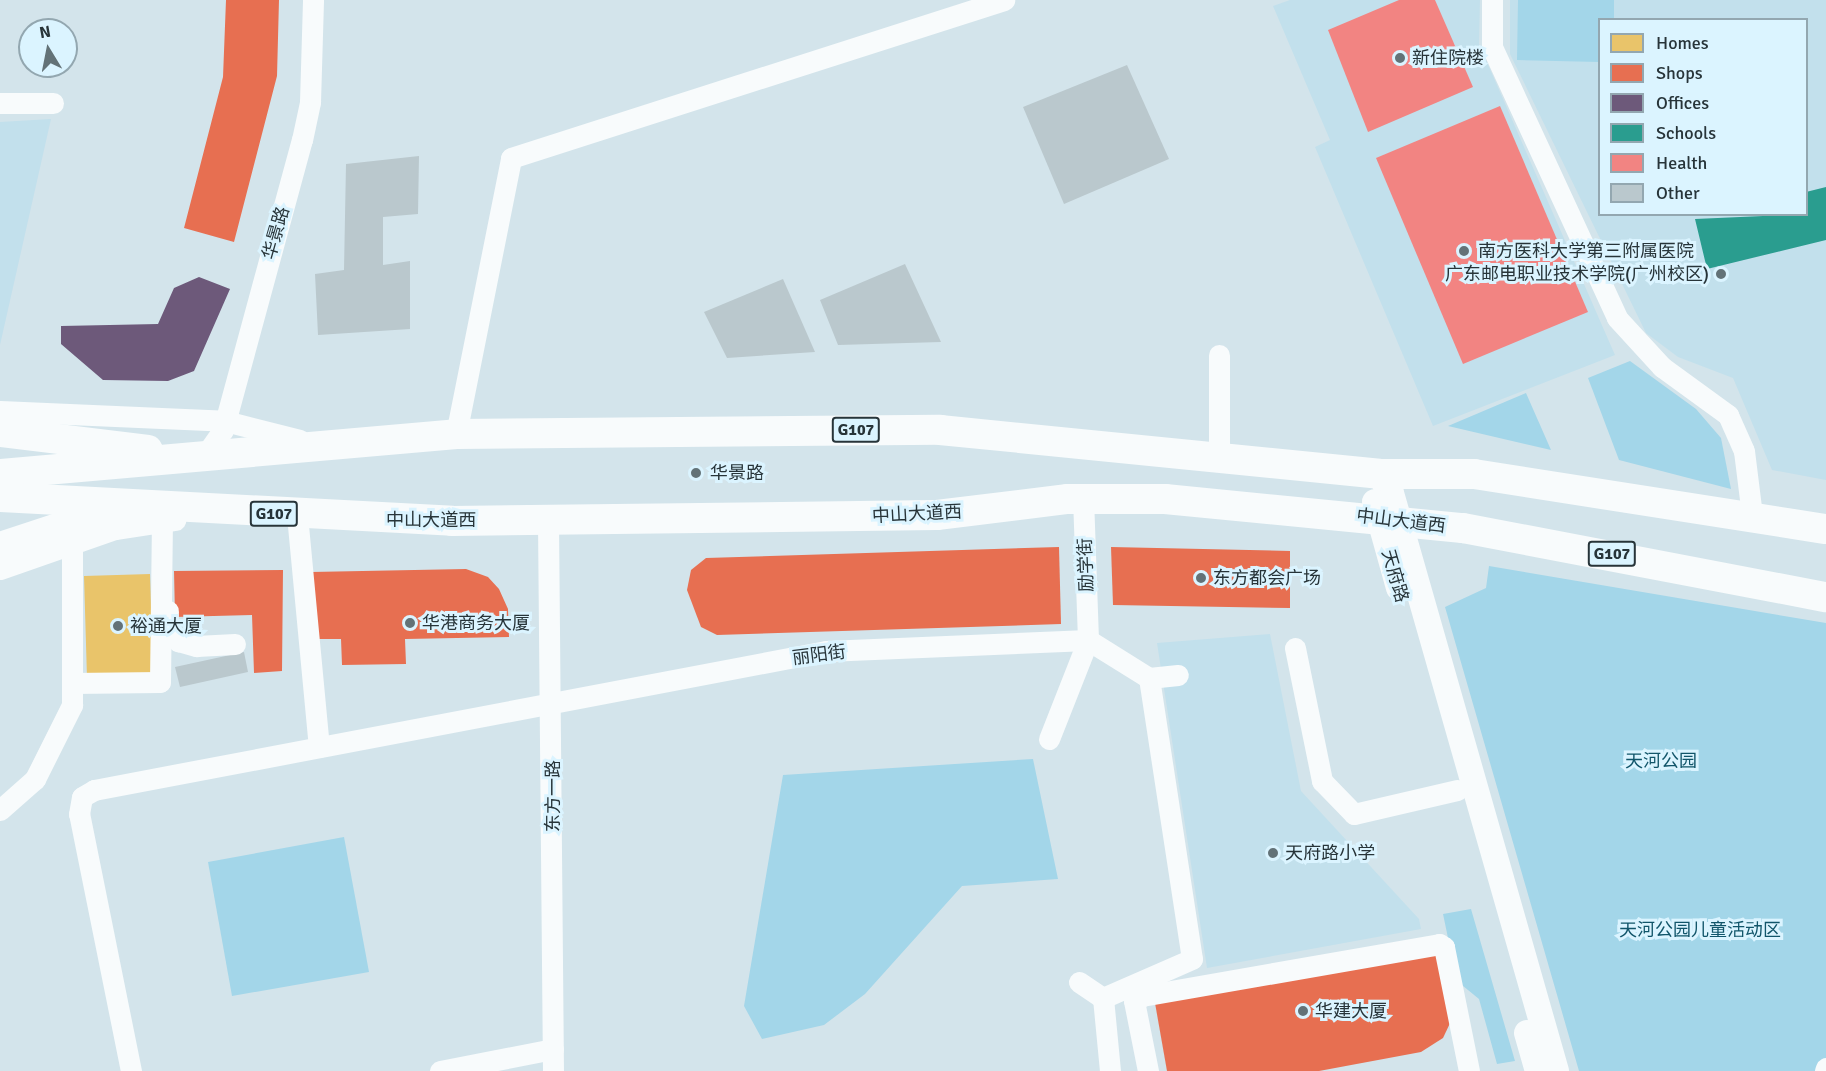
<!DOCTYPE html>
<html>
<head>
<meta charset="utf-8">
<style>
	body { margin:0 }
	#map { position:relative; width:1826px; height:1071px; overflow:hidden; background:#d3e4eb; font-family:Signika,"Noto Sans SC",sans-serif }
	div>[style] { position:absolute }
	[style*='--x'] { left:calc(var(--x)*1px); top:calc(var(--y)*1px); width:calc(var(--w)*1px); rotate:calc(var(--a)*1deg) }
	.built>* { inset:0; background:#c2e0ec }
	.green>* { inset:0; background:#a3d6e9 }
	.homes>* { inset:0; background:#e9c46a }
	.shops>* { inset:0; background:#e76f51 }
	.offices>* { inset:0; background:#6d597a }
	.schools>* { inset:0; background:#2a9d8f }
	.health>* { inset:0; background:#f28482 }
	.building>* { inset:0; background:#bac8cd }
	.minor>* { height:21px; margin:-10.5px; padding:0 10.5px; transform-origin:10.5px; border-radius:10.5px; background:#f8fbfc }
	.major>* { height:26px; margin:-13px; padding:0 13px; transform-origin:13px; border-radius:13px; background:#f8fbfc }
	.highway>* { height:30px; margin:-15px; padding:0 15px; transform-origin:15px; border-radius:15px; background:#f8fbfc }
	.dots>* { width:16px; height:16px; translate:-50% -50%; box-sizing:border-box; border:3px solid #dbf4ff; border-radius:50% }
	span { translate:-50% -50%; white-space:nowrap; text-align:center; line-height:1.15; -webkit-text-stroke:6px #dbf4ff; paint-order:stroke }
	.shield-label span { padding:2px 4px; background:#dbf4ff; border:2px solid; border-radius:4px; -webkit-text-stroke-width:0 }
	.shield-label { font-size:16px; color:#273439; font-weight:700 }
	.poi-label { font-size:18px; color:#273439 }
	.left { translate:0 -50%; text-align:left }
	.right { translate:-100% -50%; text-align:right }
	.street-label { font-size:18px; color:#273439 }
	.park-label { font-size:18px; color:#11556a }
	.legend { position:absolute; left:1598px; top:18px; width:210px; height:198px; box-sizing:border-box; background:#dbf4ff; border:2px solid #93a7b0; margin:0; padding:8px 10px; list-style:none; font-size:18px; color:#273439 }
	.legend li { display:flex; align-items:center; gap:12px; height:30px }
	.legend b { width:30px; border:2px solid #93a7b0 }
	.north { position:absolute; left:18px; top:18px; width:60px; height:60px; box-sizing:border-box; background:#dbf4ff; border:2px solid #93a7b0; border-radius:50%; rotate:350deg; font-size:16px; font-weight:700; line-height:24px; text-align:center; color:#273439 }
	.north::after { content:''; display:block; margin:auto; width:21px; height:27px; background:#637277; clip-path:polygon(50% 0,100% 100%,50% 72%,0 100%) }
</style>
</head>
<body>
<div id="map">
	<div class="built">
		<div style="clip-path:polygon(1290px 0,1480px 0,1479px 44px,1615px 355px,1433px 426px,1315px 147px,1330px 140px,1273px 6px)"></div>
		<div style="clip-path:polygon(evenodd,1510px 0,1826px 0,1826px 480px,1772px 470px,1733px 378px,1678px 357px,1646px 333px,1510px 54px,1510px 0,1600px 20px,1806px 20px,1806px 214px,1600px 214px,1600px 20px)"></div>
		<div style="clip-path:polygon(51px 119px,0 345px,0 122px)"></div>
		<div style="clip-path:polygon(1270px 634px,1301px 791px,1419px 919px,1421px 929px,1207px 968px,1157px 643px)"></div>
	</div>
	<div class="green">
		<div style="clip-path:polygon(1518px 0,1614px 0,1614px 19px,1600px 20px,1599px 62px,1517px 60px)"></div>
		<div style="clip-path:polygon(1630px 361px,1696px 409px,1721px 438px,1731px 489px,1619px 460px,1588px 378px)"></div>
		<div style="clip-path:polygon(1526px 393px,1551px 450px,1448px 426px)"></div>
		<div style="clip-path:polygon(1489px 566px,1826px 623px,1826px 1071px,1579px 1071px,1445px 607px,1486px 588px)"></div>
		<div style="clip-path:polygon(1033px 759px,1058px 879px,962px 886px,865px 994px,824px 1025px,762px 1039px,744px 1006px,783px 775px)"></div>
		<div style="clip-path:polygon(344px 837px,369px 972px,232px 996px,208px 862px)"></div>
		<div style="clip-path:polygon(1471px 909px,1515px 1061px,1497px 1064px,1479px 999px,1457px 981px,1443px 914px)"></div>
	</div>
	<div class="homes">
		<div style="clip-path:polygon(150px 574px,153px 675px,87px 678px,84px 576px)"></div>
	</div>
	<div class="shops">
		<div style="clip-path:polygon(226px 0,279px 0,277px 76px,234px 242px,184px 228px,223px 77px)"></div>
		<div style="clip-path:polygon(1059px 547px,1061px 624px,717px 635px,701px 627px,687px 590px,691px 570px,706px 558px)"></div>
		<div style="clip-path:polygon(1111px 547px,1290px 551px,1290px 608px,1113px 605px)"></div>
		<div style="clip-path:polygon(466px 569px,488px 577px,499px 589px,508px 609px,509px 637px,405px 639px,406px 664px,342px 665px,341px 639px,312px 639px,311px 572px)"></div>
		<div style="clip-path:polygon(283px 570px,282px 671px,254px 673px,252px 615px,175px 617px,174px 571px)"></div>
		<div style="clip-path:polygon(1439px 950px,1452px 1019px,1443px 1038px,1421px 1052px,1319px 1071px,1167px 1071px,1155px 1003px)"></div>
	</div>
	<div class="offices">
		<div style="clip-path:polygon(199px 277px,230px 289px,194px 371px,168px 381px,103px 380px,61px 344px,61px 326px,158px 324px,174px 288px)"></div>
	</div>
	<div class="schools">
		<div style="clip-path:polygon(1826px 187px,1826px 240px,1707px 269px,1695px 219px,1806px 214px,1806px 192px)"></div>
	</div>
	<div class="health">
		<div style="clip-path:polygon(1399px 0,1435px 0,1473px 87px,1368px 132px,1328px 30px)"></div>
		<div style="clip-path:polygon(1500px 106px,1588px 312px,1463px 364px,1376px 158px)"></div>
	</div>
	<div class="building">
		<div style="clip-path:polygon(1127px 65px,1169px 159px,1064px 204px,1023px 107px)"></div>
		<div style="clip-path:polygon(419px 156px,418px 214px,383px 217px,383px 265px,410px 261px,410px 329px,318px 335px,315px 274px,344px 270px,346px 164px)"></div>
		<div style="clip-path:polygon(905px 264px,941px 342px,838px 345px,820px 300px)"></div>
		<div style="clip-path:polygon(783px 279px,815px 352px,727px 358px,704px 312px)"></div>
		<div style="clip-path:polygon(244px 652px,248px 672px,180px 687px,175px 667px)"></div>
	</div>
	<div class="minor">
		<div style="--x:1492;--y:0;--w:47;--a:90"></div>
		<div style="--x:1492;--y:47;--w:298;--a:65.2"></div>
		<div style="--x:1617;--y:318;--w:67;--a:47.4"></div>
		<div style="--x:1662;--y:367;--w:82;--a:36"></div>
		<div style="--x:1728;--y:415;--w:39;--a:66"></div>
		<div style="--x:1744;--y:451;--w:64;--a:82.9"></div>
		<div style="--x:0;--y:103;--w:53;--a:0"></div>
		<div style="--x:1219;--y:355;--w:102;--a:90"></div>
		<div style="--x:0;--y:411;--w:225;--a:2.5"></div>
		<div style="--x:225;--y:421;--w:77;--a:14.2"></div>
		<div style="--x:456;--y:434;--w:281;--a:-78.7"></div>
		<div style="--x:511;--y:158;--w:518;--a:-17.77"></div>
		<div style="--x:204;--y:457;--w:33;--a:-55"></div>
		<div style="--x:223;--y:430;--w:301;--a:-74.8"></div>
		<div style="--x:302;--y:140;--w:39;--a:-78"></div>
		<div style="--x:310;--y:102;--w:102;--a:-88.3"></div>
		<div style="--x:297;--y:515;--w:233;--a:84.6"></div>
		<div style="--x:548;--y:521;--w:550;--a:89.48"></div>
		<div style="--x:0;--y:569;--w:122;--a:-19.2"></div>
		<div style="--x:115;--y:529;--w:61;--a:-8.5"></div>
		<div style="--x:168;--y:611;--w:15;--a:94"></div>
		<div style="--x:167;--y:626;--w:19;--a:54"></div>
		<div style="--x:178;--y:641;--w:19;--a:16"></div>
		<div style="--x:196;--y:646;--w:39;--a:-3"></div>
		<div style="--x:1088;--y:640;--w:72;--a:31.9"></div>
		<div style="--x:1149;--y:678;--w:284;--a:81.3"></div>
		<div style="--x:1192;--y:959;--w:97;--a:156.3"></div>
		<div style="--x:1103;--y:998;--w:73;--a:84.5"></div>
		<div style="--x:1295;--y:648;--w:136;--a:78.5"></div>
		<div style="--x:1322;--y:781;--w:46;--a:45.9"></div>
		<div style="--x:1354;--y:814;--w:106;--a:-13.1"></div>
		<div style="--x:1149;--y:678;--w:29;--a:-6"></div>
		<div style="--x:72;--y:683;--w:88;--a:-0.7"></div>
		<div style="--x:160;--y:682;--w:160;--a:-89.3"></div>
		<div style="--x:1049;--y:739;--w:106;--a:-68.5"></div>
		<div style="--x:1088;--y:640;--w:142;--a:-92"></div>
		<div style="--x:0;--y:810;--w:47;--a:-41.5"></div>
		<div style="--x:35;--y:779;--w:83;--a:-63.4"></div>
		<div style="--x:72;--y:705;--w:162;--a:-90"></div>
		<div style="--x:1079;--y:982;--w:29;--a:34"></div>
		<div style="--x:131;--y:1071;--w:262;--a:-101.4"></div>
		<div style="--x:79;--y:814;--w:17;--a:-80"></div>
		<div style="--x:82;--y:797;--w:14;--a:-30"></div>
		<div style="--x:94;--y:790;--w:745;--a:-10.75"></div>
		<div style="--x:826;--y:651;--w:262;--a:-2.4"></div>
		<div style="--x:440;--y:1071;--w:115;--a:-11"></div>
		<div style="--x:1148;--y:1071;--w:71;--a:-101.3"></div>
		<div style="--x:1134;--y:1001;--w:9;--a:-32"></div>
		<div style="--x:1142;--y:996;--w:302;--a:-9.9"></div>
		<div style="--x:1439;--y:944;--w:6;--a:31"></div>
		<div style="--x:1444;--y:947;--w:126;--a:78.6"></div>
		<div style="--x:1825;--y:1071;--w:3;--a:-72"></div>
	</div>
	<div class="major">
		<div style="--x:1379;--y:474;--w:22;--a:58"></div>
		<div style="--x:1391;--y:493;--w:601;--a:74.07"></div>
		<div style="--x:1375;--y:502;--w:89;--a:74.4"></div>
		<div style="--x:1527;--y:1033;--w:40;--a:74"></div>
	</div>
	<div class="highway">
		<div style="--x:0;--y:432;--w:149;--a:6.9"></div>
		<div style="--x:0;--y:474;--w:458;--a:-5"></div>
		<div style="--x:456;--y:434;--w:484;--a:-0.5"></div>
		<div style="--x:940;--y:430;--w:441;--a:5.7"></div>
		<div style="--x:1379;--y:474;--w:95;--a:0"></div>
		<div style="--x:1474;--y:474;--w:356;--a:8.9"></div>
		<div style="--x:0;--y:497;--w:453;--a:3"></div>
		<div style="--x:452;--y:521;--w:485;--a:-0.7"></div>
		<div style="--x:937;--y:515;--w:132;--a:-7"></div>
		<div style="--x:1068;--y:499;--w:97;--a:0"></div>
		<div style="--x:1165;--y:499;--w:299;--a:5.6"></div>
		<div style="--x:1463;--y:528;--w:369;--a:10.8"></div>
		<div style="--x:0;--y:547;--w:132;--a:-18.2"></div>
	</div>
	<div class="dots">
		<div style="left:1400px;top:58px;background:#637277"></div>
		<div style="left:1464px;top:251px;background:#637277"></div>
		<div style="left:1721px;top:274px;background:#637277"></div>
		<div style="left:696px;top:473px;background:#637277"></div>
		<div style="left:1201px;top:578px;background:#637277"></div>
		<div style="left:410px;top:623px;background:#637277"></div>
		<div style="left:118px;top:626px;background:#637277"></div>
		<div style="left:1273px;top:853px;background:#637277"></div>
		<div style="left:1303px;top:1011px;background:#637277"></div>
	</div>
	<div class="shield-label">
		<span style="left:856px;top:430px">G107</span>
		<span style="left:274px;top:514px">G107</span>
		<span style="left:1612px;top:554px">G107</span>
	</div>
	<div class="poi-label">
		<span class="left" style="left:1412px;top:58px">新住院楼</span>
		<span class="left" style="left:1478px;top:251px">南方医科大学第三附属医院</span>
		<span class="right" style="left:1709px;top:274px">广东邮电职业技术学院(广州校区)</span>
		<span class="left" style="left:710px;top:473px">华景路</span>
		<span class="left" style="left:1213px;top:578px">东方都会广场</span>
		<span class="left" style="left:422px;top:623px">华港商务大厦</span>
		<span class="left" style="left:130px;top:626px">裕通大厦</span>
		<span class="left" style="left:1285px;top:853px">天府路小学</span>
		<span class="left" style="left:1315px;top:1011px">华建大厦</span>
	</div>
	<div class="street-label">
		<span style="left:276px;top:233px;rotate:-74deg">华景路</span>
		<span style="left:917px;top:514px;rotate:-3deg">中山大道西</span>
		<span style="left:431px;top:520px">中山大道西</span>
		<span style="left:1401px;top:521px;rotate:7deg">中山大道西</span>
		<span style="left:1086px;top:565px;rotate:-92deg">励学街</span>
		<span style="left:1395px;top:576px;rotate:74deg">天府路</span>
		<span style="left:819px;top:655px;rotate:-7deg">丽阳街</span>
		<span style="left:553px;top:796px;rotate:-90deg">东方一路</span>
	</div>
	<div class="park-label">
		<span style="left:1661px;top:761px">天河公园</span>
		<span style="left:1700px;top:930px">天河公园儿童活动区</span>
	</div>
	<ul class="legend">
	<li><b style="height:16px;background:#e9c46a"></b>Homes</li>
	<li><b style="height:16px;background:#e76f51"></b>Shops</li>
	<li><b style="height:16px;background:#6d597a"></b>Offices</li>
	<li><b style="height:16px;background:#2a9d8f"></b>Schools</li>
	<li><b style="height:16px;background:#f28482"></b>Health</li>
	<li><b style="height:16px;background:#bac8cd"></b>Other</li>
	</ul>
	<div class="north">N</div>
</div>
</body>
</html>
